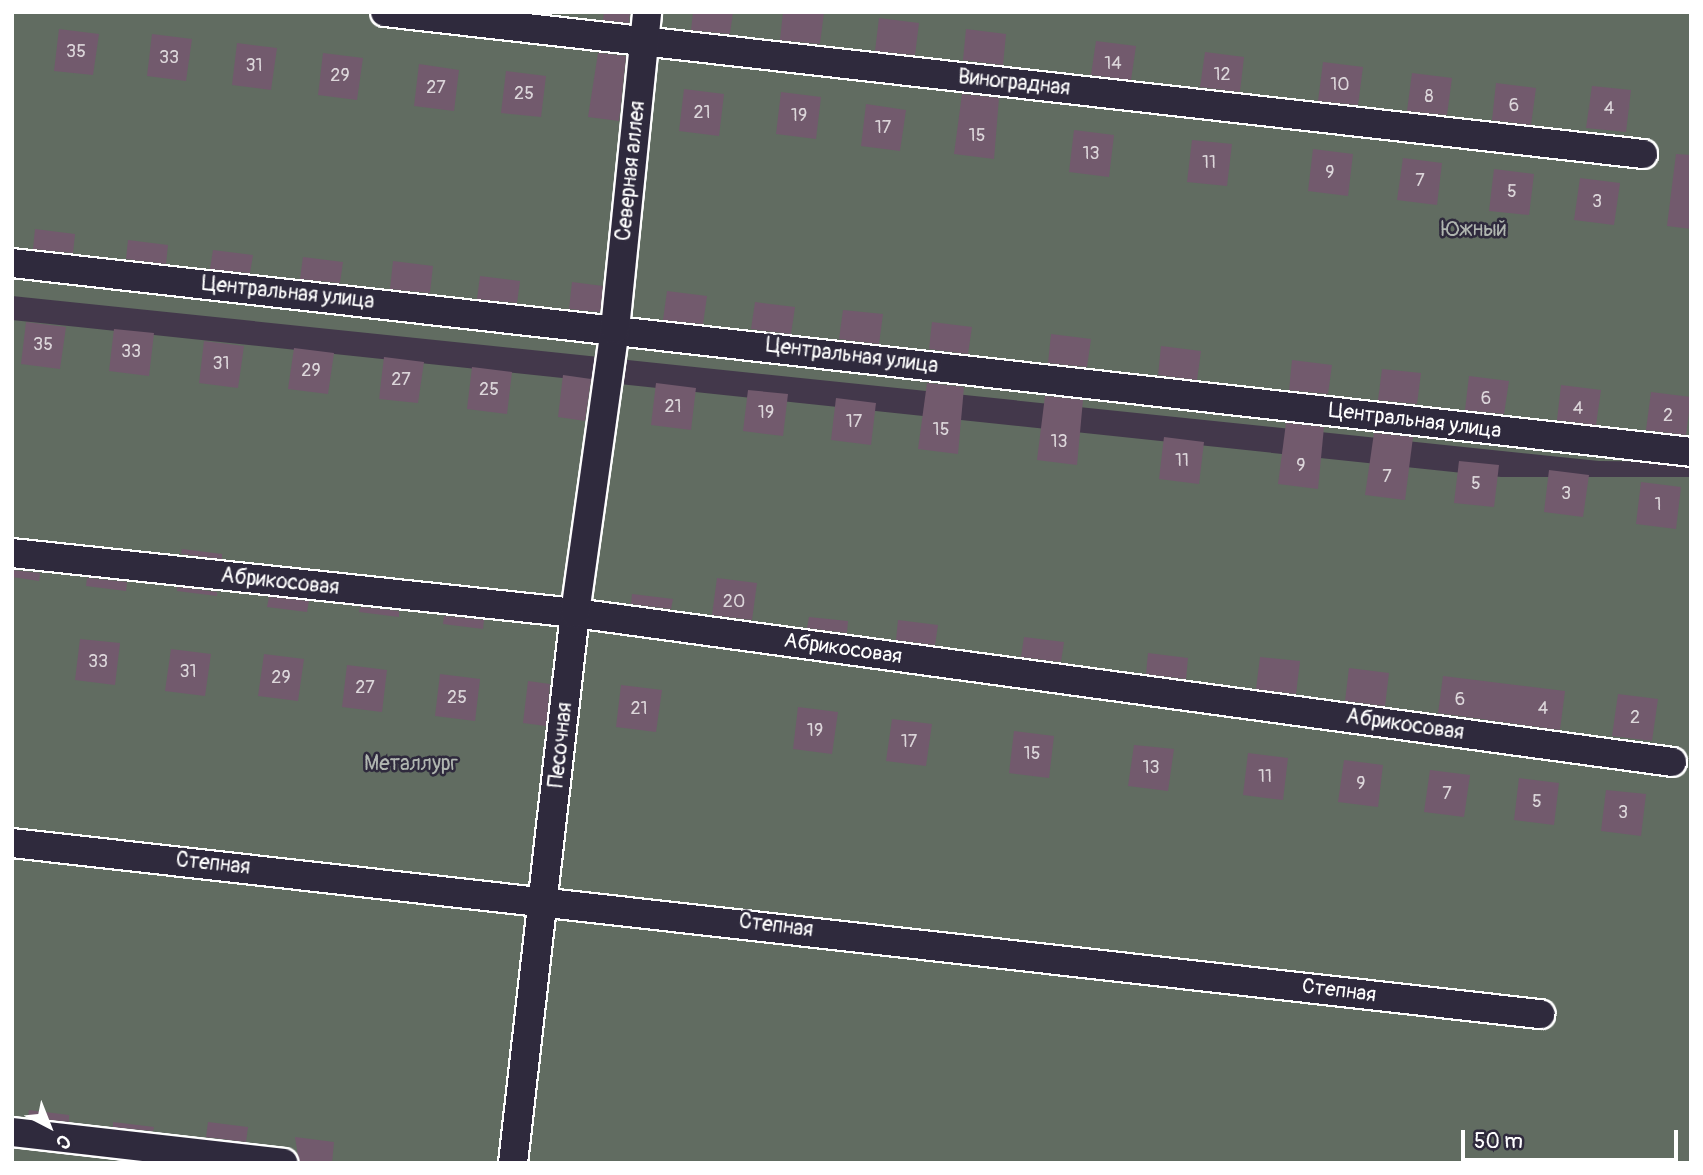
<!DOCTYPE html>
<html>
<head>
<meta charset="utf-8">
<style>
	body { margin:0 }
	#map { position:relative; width:1703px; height:1175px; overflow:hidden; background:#43384b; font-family:Pangolin,sans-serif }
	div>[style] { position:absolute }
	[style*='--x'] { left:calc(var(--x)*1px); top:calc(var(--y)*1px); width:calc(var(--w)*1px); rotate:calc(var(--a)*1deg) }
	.green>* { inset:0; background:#616c61 }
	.building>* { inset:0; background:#725a6d }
	.roads { filter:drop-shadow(2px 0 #fff) drop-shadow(-2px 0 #fff) drop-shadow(0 2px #fff) drop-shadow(0 -2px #fff) }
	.minor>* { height:28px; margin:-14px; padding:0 14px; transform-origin:14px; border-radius:14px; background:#2f2a3d }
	span { translate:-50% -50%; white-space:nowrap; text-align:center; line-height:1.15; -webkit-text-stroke:5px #2f2a3d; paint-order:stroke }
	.number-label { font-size:18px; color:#dcd6da }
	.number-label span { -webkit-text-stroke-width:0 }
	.street-label { font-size:21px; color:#fff }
	.park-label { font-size:21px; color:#b0b6b0 }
	.frame { position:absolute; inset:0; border:14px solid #fff; pointer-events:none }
	.north { position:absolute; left:14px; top:1091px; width:70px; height:70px; -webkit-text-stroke:5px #2f2a3d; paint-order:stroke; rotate:138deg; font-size:19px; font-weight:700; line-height:28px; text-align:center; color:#fff }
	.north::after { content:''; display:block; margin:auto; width:24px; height:32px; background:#fff; clip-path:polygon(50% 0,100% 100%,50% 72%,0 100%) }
	.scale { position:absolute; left:1461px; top:1130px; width:217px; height:32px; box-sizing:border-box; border:4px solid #fff; border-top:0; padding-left:9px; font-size:21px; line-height:24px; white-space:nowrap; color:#fff; -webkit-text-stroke:5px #2f2a3d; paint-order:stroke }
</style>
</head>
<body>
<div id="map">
	<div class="green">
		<div style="clip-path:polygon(12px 12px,1691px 12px,1691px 462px,1599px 461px,12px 296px)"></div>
		<div style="clip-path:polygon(12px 320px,1501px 477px,1691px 477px,1691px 1163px,12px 1163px)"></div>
	</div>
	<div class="building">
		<div style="clip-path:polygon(604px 12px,630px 12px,629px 23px,603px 20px)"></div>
		<div style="clip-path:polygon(693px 12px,733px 12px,730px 34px,691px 30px)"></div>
		<div style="clip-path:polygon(783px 12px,824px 12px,820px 44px,780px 40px)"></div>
		<div style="clip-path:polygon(879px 18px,919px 23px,915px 55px,875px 51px)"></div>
		<div style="clip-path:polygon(59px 29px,99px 34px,93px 75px,54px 71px)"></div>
		<div style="clip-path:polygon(966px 29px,1006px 34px,1003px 65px,963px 60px)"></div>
		<div style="clip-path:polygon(152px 34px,192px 39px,186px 81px,147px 76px)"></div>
		<div style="clip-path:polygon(1096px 41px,1136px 46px,1131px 80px,1091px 75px)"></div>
		<div style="clip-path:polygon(237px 43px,277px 48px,271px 90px,232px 85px)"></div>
		<div style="clip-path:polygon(1205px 52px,1244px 57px,1240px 92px,1200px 87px)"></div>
		<div style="clip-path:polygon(323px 53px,363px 58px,357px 100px,318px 95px)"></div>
		<div style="clip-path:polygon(598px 53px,626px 56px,619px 121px,588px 117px)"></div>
		<div style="clip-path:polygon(1323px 62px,1363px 67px,1358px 105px,1318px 101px)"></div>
		<div style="clip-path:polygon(419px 64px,459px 70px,454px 111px,414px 106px)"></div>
		<div style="clip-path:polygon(506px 71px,546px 76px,541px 117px,501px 113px)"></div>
		<div style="clip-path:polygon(1412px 73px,1452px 78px,1447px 115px,1407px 111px)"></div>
		<div style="clip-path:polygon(1496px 83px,1536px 88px,1531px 125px,1492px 120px)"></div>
		<div style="clip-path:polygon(1592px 86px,1631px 90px,1626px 132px,1586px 128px)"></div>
		<div style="clip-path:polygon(684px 89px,724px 94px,719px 136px,679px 131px)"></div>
		<div style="clip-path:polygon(781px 92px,821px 97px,816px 139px,776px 134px)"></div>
		<div style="clip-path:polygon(962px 94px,999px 98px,994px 159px,954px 154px)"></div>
		<div style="clip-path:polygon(866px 104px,906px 110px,900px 151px,861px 146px)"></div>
		<div style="clip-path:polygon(1074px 130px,1114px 135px,1109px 177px,1069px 172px)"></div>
		<div style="clip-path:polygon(1192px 140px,1232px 144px,1227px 186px,1187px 182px)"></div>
		<div style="clip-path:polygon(1313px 149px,1353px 154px,1348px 196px,1308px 191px)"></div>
		<div style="clip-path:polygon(1676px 154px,1691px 155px,1691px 229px,1667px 226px)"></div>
		<div style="clip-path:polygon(1403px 158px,1442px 163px,1437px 205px,1397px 200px)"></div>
		<div style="clip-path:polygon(1494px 169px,1534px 174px,1529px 215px,1489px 211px)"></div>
		<div style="clip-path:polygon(1580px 178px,1620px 183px,1614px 225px,1574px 220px)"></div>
		<div style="clip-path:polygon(35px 229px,75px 234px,73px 253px,33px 249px)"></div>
		<div style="clip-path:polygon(128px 240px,168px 245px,166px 264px,126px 259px)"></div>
		<div style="clip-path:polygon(213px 250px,253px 255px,250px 273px,210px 269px)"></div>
		<div style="clip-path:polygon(303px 257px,343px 262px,340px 283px,300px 279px)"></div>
		<div style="clip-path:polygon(393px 261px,433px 266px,430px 293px,390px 289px)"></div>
		<div style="clip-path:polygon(480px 276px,520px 281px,517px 303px,477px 299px)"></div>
		<div style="clip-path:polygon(572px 282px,603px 286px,600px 312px,569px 309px)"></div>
		<div style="clip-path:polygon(667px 291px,707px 296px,703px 324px,663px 320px)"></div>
		<div style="clip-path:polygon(755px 302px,795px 307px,791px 334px,751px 329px)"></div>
		<div style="clip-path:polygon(843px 310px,883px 314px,879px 344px,839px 339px)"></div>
		<div style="clip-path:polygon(26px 322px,66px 327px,60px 369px,21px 364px)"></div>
		<div style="clip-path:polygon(932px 322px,972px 327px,968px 354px,929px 349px)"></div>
		<div style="clip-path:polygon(114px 329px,154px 333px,149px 376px,109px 371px)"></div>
		<div style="clip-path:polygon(1051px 334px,1091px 339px,1087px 367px,1048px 363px)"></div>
		<div style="clip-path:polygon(204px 341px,244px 346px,238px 388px,199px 383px)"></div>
		<div style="clip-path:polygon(1161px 346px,1201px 351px,1197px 380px,1158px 375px)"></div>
		<div style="clip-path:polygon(294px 348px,334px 353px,328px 394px,288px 389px)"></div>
		<div style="clip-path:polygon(384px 357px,424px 362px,418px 403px,379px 399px)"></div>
		<div style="clip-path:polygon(1292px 360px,1332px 365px,1328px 394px,1289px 390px)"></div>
		<div style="clip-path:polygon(472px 367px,512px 372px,507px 414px,467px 409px)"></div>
		<div style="clip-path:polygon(1382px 369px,1421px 373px,1417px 404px,1378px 400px)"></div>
		<div style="clip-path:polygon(563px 375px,591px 379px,585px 421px,558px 417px)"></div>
		<div style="clip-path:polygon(1469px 376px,1509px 381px,1504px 414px,1465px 410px)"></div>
		<div style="clip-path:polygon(656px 383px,696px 388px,691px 430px,651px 425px)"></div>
		<div style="clip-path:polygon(927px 383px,964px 387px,958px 454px,918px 449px)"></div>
		<div style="clip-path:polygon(1561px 385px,1601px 390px,1596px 425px,1557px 420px)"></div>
		<div style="clip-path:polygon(748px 390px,788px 394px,783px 436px,743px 431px)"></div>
		<div style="clip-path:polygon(1651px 392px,1691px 397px,1686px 435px,1646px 430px)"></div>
		<div style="clip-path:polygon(1045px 396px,1083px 400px,1077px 465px,1037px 460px)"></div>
		<div style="clip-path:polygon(836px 398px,876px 403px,871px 445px,831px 440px)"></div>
		<div style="clip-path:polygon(1286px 423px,1324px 427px,1318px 489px,1278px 484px)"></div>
		<div style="clip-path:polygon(1374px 433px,1413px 437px,1405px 500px,1365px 495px)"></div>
		<div style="clip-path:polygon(1164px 437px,1204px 442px,1199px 484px,1159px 479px)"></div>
		<div style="clip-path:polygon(1459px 461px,1499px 465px,1494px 507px,1454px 503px)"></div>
		<div style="clip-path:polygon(1549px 470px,1589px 475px,1583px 517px,1544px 512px)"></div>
		<div style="clip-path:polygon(1641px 482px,1681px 487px,1676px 529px,1636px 524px)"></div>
		<div style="clip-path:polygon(182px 549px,222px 554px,222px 559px,181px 554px)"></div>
		<div style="clip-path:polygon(12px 570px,40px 573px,39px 581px,12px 577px)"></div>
		<div style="clip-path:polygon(87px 578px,127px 582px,126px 591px,86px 586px)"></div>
		<div style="clip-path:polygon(717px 578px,757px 583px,752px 620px,712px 615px)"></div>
		<div style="clip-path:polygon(177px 587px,217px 592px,217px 596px,177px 591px)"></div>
		<div style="clip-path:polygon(632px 594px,673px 599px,671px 609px,631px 604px)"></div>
		<div style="clip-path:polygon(269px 597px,309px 601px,307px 612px,267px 607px)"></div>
		<div style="clip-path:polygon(360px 607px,399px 611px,399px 617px,359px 612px)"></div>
		<div style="clip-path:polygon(444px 616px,484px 620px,483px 629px,443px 624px)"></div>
		<div style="clip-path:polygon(809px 617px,848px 621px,847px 633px,807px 628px)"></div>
		<div style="clip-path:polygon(898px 620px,938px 625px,935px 645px,896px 640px)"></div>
		<div style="clip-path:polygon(1024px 637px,1064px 642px,1061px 662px,1021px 657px)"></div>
		<div style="clip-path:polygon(80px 639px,120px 643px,115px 685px,75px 680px)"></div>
		<div style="clip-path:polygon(171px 649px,211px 654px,205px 696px,165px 691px)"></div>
		<div style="clip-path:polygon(1148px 653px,1188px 658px,1186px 679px,1146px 674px)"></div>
		<div style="clip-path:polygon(264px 654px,304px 659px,298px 701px,258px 696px)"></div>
		<div style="clip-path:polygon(1260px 657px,1300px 661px,1296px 694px,1256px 689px)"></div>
		<div style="clip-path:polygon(347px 665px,387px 670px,382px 712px,342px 707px)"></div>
		<div style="clip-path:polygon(1349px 668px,1389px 673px,1385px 706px,1345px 701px)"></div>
		<div style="clip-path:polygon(440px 674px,480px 679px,475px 721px,435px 716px)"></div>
		<div style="clip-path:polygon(1443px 676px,1565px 691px,1560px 730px,1438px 713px)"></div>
		<div style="clip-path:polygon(528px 681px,550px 684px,546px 726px,523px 723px)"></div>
		<div style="clip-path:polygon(621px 685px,662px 690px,656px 732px,616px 727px)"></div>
		<div style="clip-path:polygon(1618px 694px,1658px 699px,1652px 741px,1612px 736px)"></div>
		<div style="clip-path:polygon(798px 707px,838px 712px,832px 754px,793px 749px)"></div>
		<div style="clip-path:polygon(892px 719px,932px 724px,926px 766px,886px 761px)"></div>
		<div style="clip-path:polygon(1014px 731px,1054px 736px,1049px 778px,1009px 773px)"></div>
		<div style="clip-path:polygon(1134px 745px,1174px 749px,1168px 791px,1128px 786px)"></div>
		<div style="clip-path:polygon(1248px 753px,1288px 758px,1283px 800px,1243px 795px)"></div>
		<div style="clip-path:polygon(1344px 760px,1383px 765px,1378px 807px,1338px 802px)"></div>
		<div style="clip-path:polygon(1430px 770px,1470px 775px,1464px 817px,1424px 812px)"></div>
		<div style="clip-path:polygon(1519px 778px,1559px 783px,1554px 825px,1514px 820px)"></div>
		<div style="clip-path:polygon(1606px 790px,1646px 794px,1641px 836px,1601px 831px)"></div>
		<div style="clip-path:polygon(29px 1110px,69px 1115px,69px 1122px,28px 1117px)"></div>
		<div style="clip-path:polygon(113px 1122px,154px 1127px,153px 1131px,113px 1127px)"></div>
		<div style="clip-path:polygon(208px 1122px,248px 1127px,246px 1142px,206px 1137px)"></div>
		<div style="clip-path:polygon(295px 1137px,334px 1142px,332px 1163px,299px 1163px)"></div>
	</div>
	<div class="roads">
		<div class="minor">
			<div style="--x:385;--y:12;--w:1266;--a:6.44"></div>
			<div style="--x:12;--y:263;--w:1690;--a:6.42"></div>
			<div style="--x:12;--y:553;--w:566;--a:6.08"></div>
			<div style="--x:575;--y:613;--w:1107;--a:7.73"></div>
			<div style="--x:12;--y:843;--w:1538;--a:6.39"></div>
			<div style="--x:12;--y:1132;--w:273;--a:6.5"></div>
			<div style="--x:513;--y:1163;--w:553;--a:-83.57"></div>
			<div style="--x:575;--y:613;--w:287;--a:-82"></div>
			<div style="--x:615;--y:329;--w:319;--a:-84.2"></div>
		</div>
	</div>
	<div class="number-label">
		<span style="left:76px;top:52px">35</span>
		<span style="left:169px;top:58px">33</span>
		<span style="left:1113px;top:64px">14</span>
		<span style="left:254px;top:66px">31</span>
		<span style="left:1222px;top:75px">12</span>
		<span style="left:340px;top:76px">29</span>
		<span style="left:1340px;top:85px">10</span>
		<span style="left:436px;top:88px">27</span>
		<span style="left:524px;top:94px">25</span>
		<span style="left:1429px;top:97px">8</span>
		<span style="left:1514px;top:106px">6</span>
		<span style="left:1609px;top:109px">4</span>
		<span style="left:702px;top:113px">21</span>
		<span style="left:799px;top:116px">19</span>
		<span style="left:883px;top:128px">17</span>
		<span style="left:977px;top:136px">15</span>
		<span style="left:1091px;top:154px">13</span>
		<span style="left:1209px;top:163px">11</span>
		<span style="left:1330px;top:173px">9</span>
		<span style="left:1420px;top:181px">7</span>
		<span style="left:1512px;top:192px">5</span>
		<span style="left:1597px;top:202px">3</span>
		<span style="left:43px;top:345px">35</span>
		<span style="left:131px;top:352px">33</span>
		<span style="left:221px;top:364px">31</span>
		<span style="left:311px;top:371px">29</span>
		<span style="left:401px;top:380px">27</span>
		<span style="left:489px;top:390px">25</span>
		<span style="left:1486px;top:399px">6</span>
		<span style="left:673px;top:407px">21</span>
		<span style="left:1578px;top:409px">4</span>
		<span style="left:766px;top:413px">19</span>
		<span style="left:1668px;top:416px">2</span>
		<span style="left:854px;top:422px">17</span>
		<span style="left:941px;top:430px">15</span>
		<span style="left:1059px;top:442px">13</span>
		<span style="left:1182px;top:461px">11</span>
		<span style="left:1301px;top:466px">9</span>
		<span style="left:1387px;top:477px">7</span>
		<span style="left:1476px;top:484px">5</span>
		<span style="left:1566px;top:494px">3</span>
		<span style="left:1658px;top:505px">1</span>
		<span style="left:734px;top:602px">20</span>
		<span style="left:98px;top:662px">33</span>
		<span style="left:188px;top:672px">31</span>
		<span style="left:281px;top:678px">29</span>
		<span style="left:365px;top:688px">27</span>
		<span style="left:457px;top:698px">25</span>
		<span style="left:1460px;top:700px">6</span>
		<span style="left:639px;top:709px">21</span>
		<span style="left:1543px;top:709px">4</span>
		<span style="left:1635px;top:718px">2</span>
		<span style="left:815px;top:731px">19</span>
		<span style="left:909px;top:742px">17</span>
		<span style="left:1032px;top:754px">15</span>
		<span style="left:1151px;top:768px">13</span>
		<span style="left:1265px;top:777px">11</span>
		<span style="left:1361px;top:784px">9</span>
		<span style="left:1447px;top:794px">7</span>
		<span style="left:1537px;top:802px">5</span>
		<span style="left:1623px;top:813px">3</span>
	</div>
	<div class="street-label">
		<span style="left:1014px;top:83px;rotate:6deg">Виноградная</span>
		<span style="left:631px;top:171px;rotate:-84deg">Северная аллея</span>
		<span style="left:288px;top:293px;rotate:6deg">Центральная улица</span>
		<span style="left:852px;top:356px;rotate:7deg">Центральная улица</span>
		<span style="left:1415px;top:421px;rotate:7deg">Центральная улица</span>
		<span style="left:280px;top:582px;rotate:6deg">Абрикосовая</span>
		<span style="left:843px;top:649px;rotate:8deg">Абрикосовая</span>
		<span style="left:1405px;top:725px;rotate:8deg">Абрикосовая</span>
		<span style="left:561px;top:745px;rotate:-84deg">Песочная</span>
		<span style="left:213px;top:864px;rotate:6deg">Степная</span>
		<span style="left:776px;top:926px;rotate:7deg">Степная</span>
		<span style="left:1339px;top:991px;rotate:7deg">Степная</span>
	</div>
	<div class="park-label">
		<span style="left:1474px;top:230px">Южный</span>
		<span style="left:411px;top:764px">Металлург</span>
	</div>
	<div class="frame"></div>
	<div class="north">С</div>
	<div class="scale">50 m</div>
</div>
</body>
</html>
